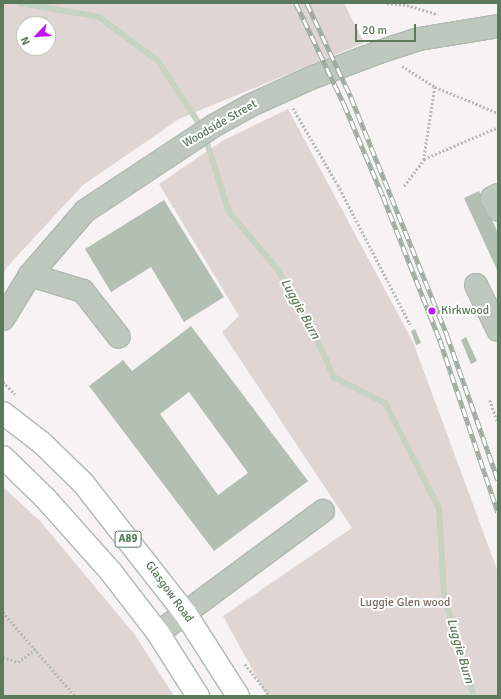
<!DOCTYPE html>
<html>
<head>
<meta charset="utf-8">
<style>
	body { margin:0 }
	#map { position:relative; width:501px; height:699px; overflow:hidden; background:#f7f3f4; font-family:Signika,sans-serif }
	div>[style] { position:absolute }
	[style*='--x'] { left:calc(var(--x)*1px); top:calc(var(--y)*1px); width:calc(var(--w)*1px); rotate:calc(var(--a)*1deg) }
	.green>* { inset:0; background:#dfd5d3 }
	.stream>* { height:6px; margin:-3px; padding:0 3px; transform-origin:3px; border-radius:3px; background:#c6d3c3 }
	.building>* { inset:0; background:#b3bfb2 }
	.path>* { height:2.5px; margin-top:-1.25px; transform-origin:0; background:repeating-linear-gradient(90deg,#b5bdb5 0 2px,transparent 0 4px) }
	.roads { filter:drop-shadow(1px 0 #b0bab0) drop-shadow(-1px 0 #b0bab0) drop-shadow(0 1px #b0bab0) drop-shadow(0 -1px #b0bab0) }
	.minor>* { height:22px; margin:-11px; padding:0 11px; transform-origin:11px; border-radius:11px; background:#bfc8bf }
	.major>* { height:22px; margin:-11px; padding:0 11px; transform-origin:11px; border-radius:11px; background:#fff }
	.rail>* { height:4.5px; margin-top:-2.25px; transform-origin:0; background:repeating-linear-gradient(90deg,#fff 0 9px,#9eac9e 0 18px); box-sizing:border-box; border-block:1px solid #9eac9e }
	.dots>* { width:11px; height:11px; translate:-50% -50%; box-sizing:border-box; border:2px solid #fff; border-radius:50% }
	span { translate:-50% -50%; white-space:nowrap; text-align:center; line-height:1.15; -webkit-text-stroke:4px #fff; paint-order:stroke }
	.shield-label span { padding:1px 3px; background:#fff; border:1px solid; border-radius:3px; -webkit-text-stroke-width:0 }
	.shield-label { font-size:11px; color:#5b7a5b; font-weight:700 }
	.street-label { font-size:12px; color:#5b7a5b }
	.poi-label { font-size:12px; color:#5b7a5b }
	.left { translate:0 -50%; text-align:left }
	.park-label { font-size:12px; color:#7d6b62 }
	.water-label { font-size:13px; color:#607c5a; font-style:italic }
	.frame { position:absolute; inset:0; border:4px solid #5b7a5b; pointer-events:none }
	.north { position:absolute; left:16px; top:16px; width:40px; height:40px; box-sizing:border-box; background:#fff; border:1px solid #bdcabd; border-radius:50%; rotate:245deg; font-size:11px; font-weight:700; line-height:16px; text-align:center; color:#5b7a5b }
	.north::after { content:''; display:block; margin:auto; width:14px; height:18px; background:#c017f2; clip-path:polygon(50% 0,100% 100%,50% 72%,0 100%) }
	.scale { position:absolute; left:355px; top:24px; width:61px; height:18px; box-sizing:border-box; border:2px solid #5b7a5b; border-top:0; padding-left:5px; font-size:12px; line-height:14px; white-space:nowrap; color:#5b7a5b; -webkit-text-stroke:3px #fff; paint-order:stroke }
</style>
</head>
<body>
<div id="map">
	<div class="green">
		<div style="clip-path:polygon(evenodd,3px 3px,344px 3px,364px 43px,179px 119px,83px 185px,7px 267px,3px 275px,3px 3px,24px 24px,48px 24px,48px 48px,24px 48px,24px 24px)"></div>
		<div style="clip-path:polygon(288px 109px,413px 342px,498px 572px,498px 696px,267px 696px,223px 616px,352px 528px,222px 332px,239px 316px,159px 184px,222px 141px)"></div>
		<div style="clip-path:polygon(3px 487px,40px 521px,135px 635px,174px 696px,3px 696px)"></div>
	</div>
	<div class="stream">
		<div style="--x:20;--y:3;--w:80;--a:10"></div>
		<div style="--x:99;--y:17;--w:74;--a:36.7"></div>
		<div style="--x:158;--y:61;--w:80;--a:56.7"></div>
		<div style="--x:205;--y:137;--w:79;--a:72.3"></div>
		<div style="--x:229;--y:212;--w:76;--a:49.8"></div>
		<div style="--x:278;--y:270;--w:70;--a:60.2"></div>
		<div style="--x:313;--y:331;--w:51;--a:65.5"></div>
		<div style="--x:334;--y:377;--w:57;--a:27"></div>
		<div style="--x:385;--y:403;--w:118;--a:62.8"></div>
		<div style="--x:439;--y:508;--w:85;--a:86.6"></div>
		<div style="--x:444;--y:593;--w:65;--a:75.7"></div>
		<div style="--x:460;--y:656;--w:42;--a:70.7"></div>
	</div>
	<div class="building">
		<div style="clip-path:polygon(479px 191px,498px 233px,498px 272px,464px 198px)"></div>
		<div style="clip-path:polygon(164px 200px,224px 297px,184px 322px,151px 267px,111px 292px,85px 249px)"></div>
		<div style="clip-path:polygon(evenodd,191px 326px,308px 481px,214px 551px,89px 386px,123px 360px,132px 371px,191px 326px,189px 392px,248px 473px,218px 495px,160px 414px,189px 392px)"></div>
		<div style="clip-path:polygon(415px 329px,421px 343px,416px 345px,411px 331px)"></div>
		<div style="clip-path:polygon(466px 337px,477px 361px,471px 364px,461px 340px)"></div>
	</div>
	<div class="path">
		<div style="--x:387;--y:3;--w:20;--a:6"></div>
		<div style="--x:407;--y:5;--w:31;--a:17"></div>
		<div style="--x:402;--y:66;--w:39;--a:32"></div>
		<div style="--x:435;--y:87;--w:68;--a:22.4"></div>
		<div style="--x:435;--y:87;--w:73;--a:98.7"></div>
		<div style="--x:424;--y:159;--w:81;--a:-23.4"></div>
		<div style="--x:293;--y:108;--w:89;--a:59.7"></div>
		<div style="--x:338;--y:185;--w:157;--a:62.6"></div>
		<div style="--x:404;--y:186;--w:34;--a:-53"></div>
		<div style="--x:3;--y:382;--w:17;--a:45"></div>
		<div style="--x:490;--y:400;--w:24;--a:71"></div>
		<div style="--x:3;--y:612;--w:111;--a:49.4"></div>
		<div style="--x:3;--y:657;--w:16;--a:18"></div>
		<div style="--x:18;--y:662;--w:22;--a:-36"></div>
		<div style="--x:245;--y:664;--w:41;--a:52"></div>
	</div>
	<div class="roads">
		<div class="minor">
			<div style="--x:498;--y:195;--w:7;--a:153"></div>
			<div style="--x:492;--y:198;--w:13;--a:63"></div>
			<div style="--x:30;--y:275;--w:55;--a:16.8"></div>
			<div style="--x:83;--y:291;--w:58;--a:52"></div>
			<div style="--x:476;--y:285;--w:50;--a:63.9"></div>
			<div style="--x:3;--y:319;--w:52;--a:-58.5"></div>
			<div style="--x:30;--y:275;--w:84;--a:-49.3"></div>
			<div style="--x:85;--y:211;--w:156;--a:-33.5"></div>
			<div style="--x:215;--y:125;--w:39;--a:-29"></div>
			<div style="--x:249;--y:106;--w:68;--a:-24.3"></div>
			<div style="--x:311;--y:78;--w:73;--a:-20.9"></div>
			<div style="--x:379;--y:52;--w:42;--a:-18"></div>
			<div style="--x:419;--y:39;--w:80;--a:-9.3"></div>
			<div style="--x:158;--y:633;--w:205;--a:-36.5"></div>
		</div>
		<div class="major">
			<div style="--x:3;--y:413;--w:49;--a:37.6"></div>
			<div style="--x:42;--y:443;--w:57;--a:44.3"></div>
			<div style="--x:83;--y:483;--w:165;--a:51.9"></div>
			<div style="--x:185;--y:613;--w:98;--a:57.4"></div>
			<div style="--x:3;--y:457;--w:60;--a:44.3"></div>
			<div style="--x:46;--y:499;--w:98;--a:48.3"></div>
			<div style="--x:111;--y:572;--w:77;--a:52.4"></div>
			<div style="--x:158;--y:633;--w:75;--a:57.6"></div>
		</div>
	</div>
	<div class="rail">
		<div style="--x:296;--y:3;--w:112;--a:64.6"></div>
		<div style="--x:344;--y:104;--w:100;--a:67"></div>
		<div style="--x:383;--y:196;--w:155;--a:68.4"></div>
		<div style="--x:440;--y:340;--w:182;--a:71.4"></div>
		<div style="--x:307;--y:3;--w:104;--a:64.9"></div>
		<div style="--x:351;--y:97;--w:257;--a:68"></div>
		<div style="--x:447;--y:335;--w:154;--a:70.6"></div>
	</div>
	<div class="dots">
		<div style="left:432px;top:311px;background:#c017f2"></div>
	</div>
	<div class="shield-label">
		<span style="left:128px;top:539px">A89</span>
	</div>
	<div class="street-label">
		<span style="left:220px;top:124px;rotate:-30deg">Woodside Street</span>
		<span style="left:169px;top:592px;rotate:54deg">Glasgow Road</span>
	</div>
	<div class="poi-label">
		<span class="left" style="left:441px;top:311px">Kirkwood</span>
	</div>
	<div class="park-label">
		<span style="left:405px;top:603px">Luggie Glen wood</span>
	</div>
	<div class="water-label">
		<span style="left:300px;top:309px;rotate:61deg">Luggie Burn</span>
		<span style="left:460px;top:651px;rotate:74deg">Luggie Burn</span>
	</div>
	<div class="frame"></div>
	<div class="north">N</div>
	<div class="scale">20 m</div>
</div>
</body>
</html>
